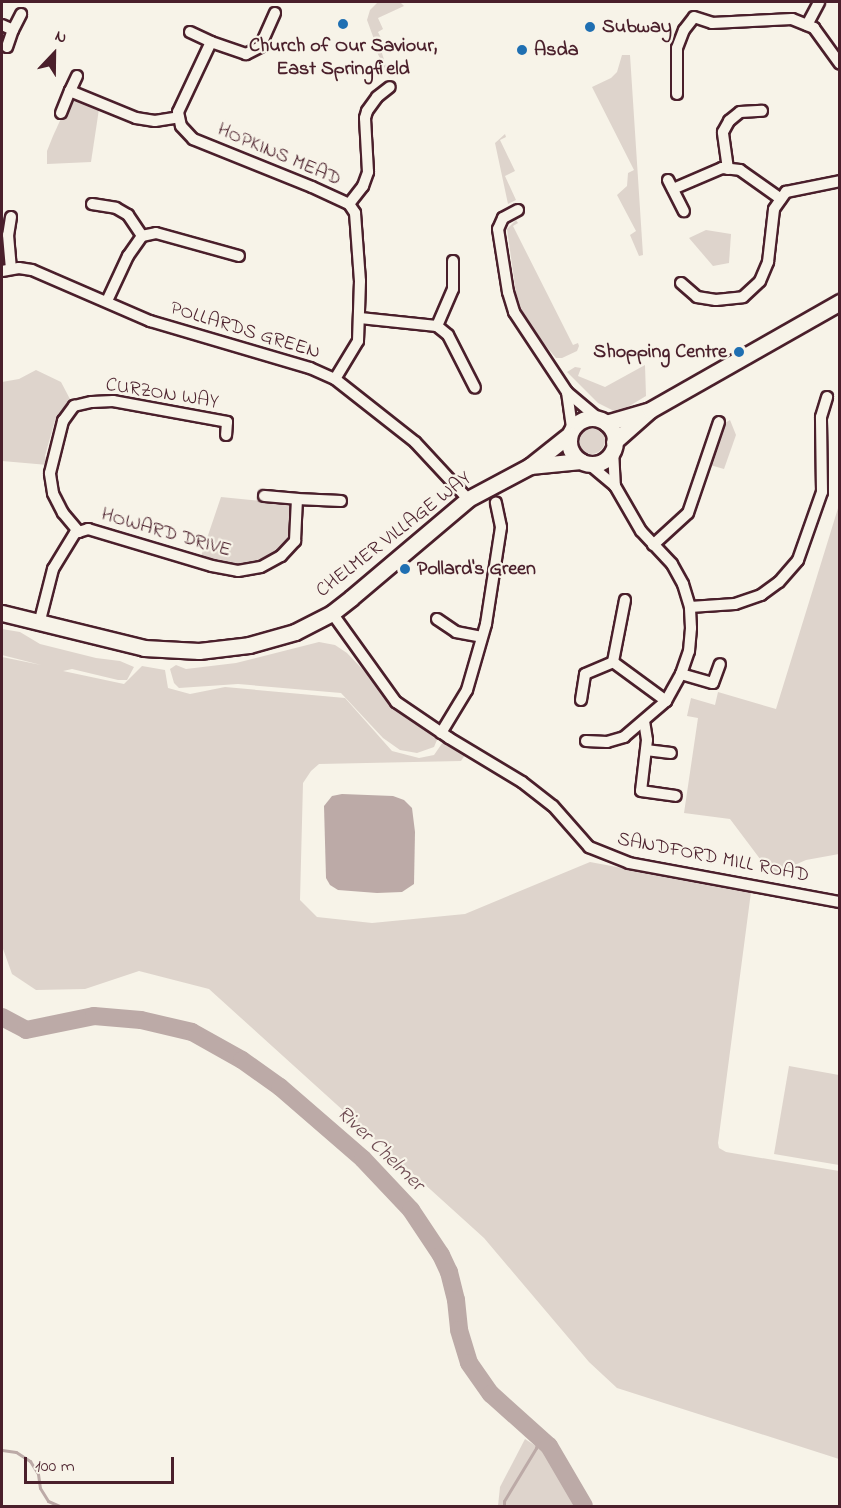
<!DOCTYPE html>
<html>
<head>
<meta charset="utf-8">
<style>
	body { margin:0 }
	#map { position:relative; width:841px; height:1508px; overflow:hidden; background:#f7f3e8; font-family:"Indie Flower",sans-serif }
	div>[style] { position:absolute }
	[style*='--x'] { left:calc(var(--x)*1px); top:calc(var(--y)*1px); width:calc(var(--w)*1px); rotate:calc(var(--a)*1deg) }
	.green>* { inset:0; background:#ded4cc }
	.round { border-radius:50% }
	.water>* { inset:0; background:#bcaaa7 }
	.stream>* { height:3px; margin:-1.5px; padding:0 1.5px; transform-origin:1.5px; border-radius:1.5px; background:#bcaaa7 }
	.river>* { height:18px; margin:-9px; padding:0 9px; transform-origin:9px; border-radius:9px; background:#bcaaa7 }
	.roads { filter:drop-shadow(2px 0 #4a1f2b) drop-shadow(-2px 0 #4a1f2b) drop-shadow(0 2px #4a1f2b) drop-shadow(0 -2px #4a1f2b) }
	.street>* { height:10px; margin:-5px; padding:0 5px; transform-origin:5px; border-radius:5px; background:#f7f3e8 }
	.secondary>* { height:15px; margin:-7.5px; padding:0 7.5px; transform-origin:7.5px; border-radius:7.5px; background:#f7f3e8 }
	.secondary>.ring { margin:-7.5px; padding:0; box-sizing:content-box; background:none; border:15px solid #f7f3e8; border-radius:50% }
	.dots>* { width:16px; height:16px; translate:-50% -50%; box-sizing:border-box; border:3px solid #f7f3e8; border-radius:50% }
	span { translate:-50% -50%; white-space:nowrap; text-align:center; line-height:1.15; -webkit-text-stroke:4.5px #f7f3e8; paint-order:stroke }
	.poi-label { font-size:20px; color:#4a1f2b; font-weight:700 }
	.left { translate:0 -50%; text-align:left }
	.right { translate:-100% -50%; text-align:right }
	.street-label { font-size:20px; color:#4a1f2b }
	.water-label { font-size:21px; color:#6c4950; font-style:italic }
	.frame { position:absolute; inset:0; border:3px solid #4a1f2b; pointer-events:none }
	.north { position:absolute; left:24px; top:24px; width:60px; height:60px; -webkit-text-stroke:4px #f7f3e8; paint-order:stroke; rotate:22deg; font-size:16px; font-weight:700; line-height:24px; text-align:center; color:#4a1f2b }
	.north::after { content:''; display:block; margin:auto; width:21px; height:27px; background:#4a1f2b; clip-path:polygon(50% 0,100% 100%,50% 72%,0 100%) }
	.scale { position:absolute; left:24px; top:1457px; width:150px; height:27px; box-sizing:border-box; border:3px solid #4a1f2b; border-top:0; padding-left:8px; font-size:18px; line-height:21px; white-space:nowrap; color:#4a1f2b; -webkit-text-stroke:4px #f7f3e8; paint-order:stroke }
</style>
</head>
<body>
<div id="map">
	<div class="green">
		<div style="clip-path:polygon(378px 2px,400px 2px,404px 6px,378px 18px,383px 29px,378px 32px,384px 44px,381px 50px,390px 79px,374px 46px,375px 42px,367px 20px,370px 10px)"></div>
		<div style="clip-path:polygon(622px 55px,630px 55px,643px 255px,639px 256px,630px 235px,636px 231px,617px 195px,627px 186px,628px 173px,634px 170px,592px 87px,611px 78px,617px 72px)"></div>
		<div style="clip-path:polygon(74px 98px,99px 109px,91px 162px,47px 164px,47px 151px,53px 136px,69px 101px)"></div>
		<div style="clip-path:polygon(505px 134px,506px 137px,500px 140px,515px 171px,505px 176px,516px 200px,508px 204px,495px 143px)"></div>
		<div style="clip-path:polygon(516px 220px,518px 223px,513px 226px,573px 345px,578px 343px,579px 346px,577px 351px,562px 358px,556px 358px,530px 327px,517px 300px,507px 229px)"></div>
		<div style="clip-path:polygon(706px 230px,731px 234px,729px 263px,713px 266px,689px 238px)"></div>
		<div style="clip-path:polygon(645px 365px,646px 396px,621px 411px,614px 411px,598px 403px,567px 372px,575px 367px,581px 368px,578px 376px,605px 387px)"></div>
		<div style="clip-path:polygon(36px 370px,61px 382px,71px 401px,55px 420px,45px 456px,48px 465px,2px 461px,2px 382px,19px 379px)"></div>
		<div style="clip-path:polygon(730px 420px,736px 435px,724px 469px,710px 465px,723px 424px)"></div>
		<div class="round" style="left:577px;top:426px;width:28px;height:28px"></div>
		<div style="clip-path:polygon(221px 497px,293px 504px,293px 523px,289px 538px,281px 548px,262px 560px,238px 564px,201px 556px)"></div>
		<div style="clip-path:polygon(839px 505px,839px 854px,806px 860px,772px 875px,730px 819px,684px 813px,698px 718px,687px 716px,691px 698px,715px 705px,718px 692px,776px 709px)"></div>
		<div style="clip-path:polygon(2px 629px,20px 632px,40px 644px,96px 658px,120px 661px,134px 667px,127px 680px,118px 680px,72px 669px,63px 671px,124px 684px,142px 666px,165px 670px,168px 688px,190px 694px,225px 687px,345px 698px,392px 751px,419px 758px,434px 755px,443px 742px,465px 755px,461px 761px,319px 764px,311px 771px,303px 783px,300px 900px,317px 917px,372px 923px,465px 914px,590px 862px,751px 892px,718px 1143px,719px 1148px,726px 1152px,839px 1171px,839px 1459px,617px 1388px,589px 1362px,484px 1238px,209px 989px,139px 971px,85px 989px,36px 990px,12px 974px,2px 946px,2px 657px,41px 665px,2px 655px)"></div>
		<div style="clip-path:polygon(319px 642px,335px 645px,347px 653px,404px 713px,437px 740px,434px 747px,417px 753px,400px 750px,383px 738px,341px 693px,238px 684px,179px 688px,174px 683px,170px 669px,176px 665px,186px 669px,236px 663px)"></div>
		<div style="clip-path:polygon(789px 1066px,839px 1075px,839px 1165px,774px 1154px)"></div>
		<div style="clip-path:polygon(525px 1439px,550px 1455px,575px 1506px,498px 1506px,500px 1487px)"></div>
	</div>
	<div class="water">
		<div style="clip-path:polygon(342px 794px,393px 796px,404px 800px,412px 808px,415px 832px,414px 884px,402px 892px,377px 893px,338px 890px,330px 885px,326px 878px,324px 806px,332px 796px)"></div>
	</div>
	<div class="stream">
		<div style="--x:2;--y:1450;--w:14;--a:8"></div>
		<div style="--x:16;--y:1452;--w:17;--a:33"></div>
		<div style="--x:30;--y:1461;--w:15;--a:58"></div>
		<div style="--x:38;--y:1474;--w:14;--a:82"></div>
		<div style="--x:40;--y:1488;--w:15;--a:58"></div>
		<div style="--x:48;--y:1501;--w:13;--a:23"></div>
		<div style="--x:504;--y:1506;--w:5;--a:-90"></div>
		<div style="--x:504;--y:1501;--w:62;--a:-58.9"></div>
		<div style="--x:536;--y:1448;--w:13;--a:-77"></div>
	</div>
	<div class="river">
		<div style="--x:2;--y:1017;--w:27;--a:28"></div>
		<div style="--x:26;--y:1030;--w:69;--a:-11.6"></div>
		<div style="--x:94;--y:1016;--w:47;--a:4.9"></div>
		<div style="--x:141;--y:1020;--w:52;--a:13.2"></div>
		<div style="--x:192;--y:1032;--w:57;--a:29.2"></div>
		<div style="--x:242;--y:1060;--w:47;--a:35.4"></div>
		<div style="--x:280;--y:1087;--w:110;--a:40.9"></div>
		<div style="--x:363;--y:1159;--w:70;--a:46.7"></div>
		<div style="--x:411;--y:1210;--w:54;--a:56.3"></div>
		<div style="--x:441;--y:1255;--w:19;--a:65"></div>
		<div style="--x:449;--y:1272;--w:29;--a:76"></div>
		<div style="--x:456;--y:1300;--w:30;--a:84"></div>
		<div style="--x:459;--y:1330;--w:34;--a:73"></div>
		<div style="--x:469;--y:1363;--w:38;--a:55"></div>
		<div style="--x:491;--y:1394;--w:78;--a:41.9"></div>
		<div style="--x:549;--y:1446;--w:69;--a:59.7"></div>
	</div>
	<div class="roads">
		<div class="street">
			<div style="--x:275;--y:13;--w:37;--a:114"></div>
			<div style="--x:260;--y:47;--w:16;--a:153"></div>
			<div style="--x:246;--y:54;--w:37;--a:-161"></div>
			<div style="--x:211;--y:42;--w:77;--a:115.2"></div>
			<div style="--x:178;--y:112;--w:14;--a:78"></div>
			<div style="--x:181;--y:126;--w:18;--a:47"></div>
			<div style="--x:193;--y:139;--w:128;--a:22"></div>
			<div style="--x:312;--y:187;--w:41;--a:24.7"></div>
			<div style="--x:349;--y:204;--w:11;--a:56"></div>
			<div style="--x:355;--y:213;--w:68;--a:85.8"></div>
			<div style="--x:360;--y:281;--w:60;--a:91.9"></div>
			<div style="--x:358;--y:341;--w:44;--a:121.2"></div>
			<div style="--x:2;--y:25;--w:12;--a:24"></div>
			<div style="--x:13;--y:30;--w:18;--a:-63"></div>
			<div style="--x:807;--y:25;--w:26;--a:-62"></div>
			<div style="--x:190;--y:32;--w:23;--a:25"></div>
			<div style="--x:7;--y:47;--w:18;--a:-71"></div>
			<div style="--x:77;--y:76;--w:17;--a:115"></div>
			<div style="--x:70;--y:91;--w:71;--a:22.2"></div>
			<div style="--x:136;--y:118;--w:19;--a:9"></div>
			<div style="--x:155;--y:121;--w:24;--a:-9"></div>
			<div style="--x:677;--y:94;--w:46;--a:-90"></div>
			<div style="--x:677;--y:48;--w:19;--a:-69"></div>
			<div style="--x:684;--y:30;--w:16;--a:-52"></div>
			<div style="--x:694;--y:17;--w:19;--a:18"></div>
			<div style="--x:712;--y:23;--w:80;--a:-2.9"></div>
			<div style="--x:792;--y:19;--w:24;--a:22"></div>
			<div style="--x:814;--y:28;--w:44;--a:54.2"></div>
			<div style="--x:61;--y:113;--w:24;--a:-68"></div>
			<div style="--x:728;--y:169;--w:37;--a:-98"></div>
			<div style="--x:723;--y:132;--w:13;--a:-61"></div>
			<div style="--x:729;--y:121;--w:14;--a:-39"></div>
			<div style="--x:740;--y:112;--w:22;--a:-3"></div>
			<div style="--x:668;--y:180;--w:35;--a:63"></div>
			<div style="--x:673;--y:189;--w:53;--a:-23.2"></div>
			<div style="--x:722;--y:168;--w:18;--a:6"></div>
			<div style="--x:740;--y:170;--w:50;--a:35.3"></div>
			<div style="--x:92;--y:204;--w:24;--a:9"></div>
			<div style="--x:116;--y:208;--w:14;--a:30"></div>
			<div style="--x:128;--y:215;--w:25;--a:56"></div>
			<div style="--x:349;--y:204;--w:23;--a:-52"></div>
			<div style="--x:363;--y:186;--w:15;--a:-70"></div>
			<div style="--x:368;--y:172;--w:54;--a:-93.2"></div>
			<div style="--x:365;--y:118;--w:7;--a:-74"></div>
			<div style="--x:367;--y:111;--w:17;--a:-54"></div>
			<div style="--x:377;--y:97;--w:16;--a:-38"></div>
			<div style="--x:518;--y:210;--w:17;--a:152"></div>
			<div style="--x:503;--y:218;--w:12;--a:114"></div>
			<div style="--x:498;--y:229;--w:64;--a:81"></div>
			<div style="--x:508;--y:292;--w:21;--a:73"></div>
			<div style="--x:514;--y:312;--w:96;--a:56.5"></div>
			<div style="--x:567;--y:392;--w:42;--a:40.2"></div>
			<div style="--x:11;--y:217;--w:18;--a:99"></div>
			<div style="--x:8;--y:235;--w:33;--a:85"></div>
			<div style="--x:2;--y:271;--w:17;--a:-10"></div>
			<div style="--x:19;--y:268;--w:13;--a:9"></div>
			<div style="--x:32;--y:270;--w:129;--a:23.4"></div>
			<div style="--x:150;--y:321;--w:167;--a:16.4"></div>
			<div style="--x:310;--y:368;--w:27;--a:24"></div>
			<div style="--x:335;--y:379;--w:102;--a:38.2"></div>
			<div style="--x:415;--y:442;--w:78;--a:47.1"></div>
			<div style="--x:681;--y:283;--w:21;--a:41"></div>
			<div style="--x:697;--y:297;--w:19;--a:9"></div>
			<div style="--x:716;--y:300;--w:27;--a:-6"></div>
			<div style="--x:743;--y:297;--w:23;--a:-43"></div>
			<div style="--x:760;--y:281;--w:21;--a:-67"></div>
			<div style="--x:768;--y:262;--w:53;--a:-83.5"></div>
			<div style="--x:774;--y:209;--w:21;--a:-55"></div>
			<div style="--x:786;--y:192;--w:55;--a:-11.5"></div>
			<div style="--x:107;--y:301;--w:50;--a:-65"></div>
			<div style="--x:128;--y:256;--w:24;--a:-55"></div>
			<div style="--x:142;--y:236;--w:14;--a:-12"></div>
			<div style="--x:156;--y:233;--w:86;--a:15.5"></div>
			<div style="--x:360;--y:318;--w:77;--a:5.9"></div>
			<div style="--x:437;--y:326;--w:14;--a:39"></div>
			<div style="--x:448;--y:335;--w:59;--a:63"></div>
			<div style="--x:437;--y:326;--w:40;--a:-66.6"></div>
			<div style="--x:453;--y:289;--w:28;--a:-90"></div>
			<div style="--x:567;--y:392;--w:37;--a:82"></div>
			<div style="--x:613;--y:450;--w:36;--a:87"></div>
			<div style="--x:264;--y:496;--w:33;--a:5"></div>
			<div style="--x:79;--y:532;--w:25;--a:-130"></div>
			<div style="--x:63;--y:513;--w:22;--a:-117"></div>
			<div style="--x:53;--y:493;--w:20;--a:-99"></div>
			<div style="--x:50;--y:473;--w:54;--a:-76"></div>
			<div style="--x:63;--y:421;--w:19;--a:-54"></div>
			<div style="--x:74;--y:406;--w:18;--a:-13"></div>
			<div style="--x:92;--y:402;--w:21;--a:-3"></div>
			<div style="--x:113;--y:401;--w:116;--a:10.4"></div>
			<div style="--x:227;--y:422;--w:13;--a:94"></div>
			<div style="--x:653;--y:545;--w:47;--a:-42.4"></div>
			<div style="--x:688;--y:513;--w:96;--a:-71.2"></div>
			<div style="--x:625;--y:600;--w:63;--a:101"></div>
			<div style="--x:613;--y:662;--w:66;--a:36.3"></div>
			<div style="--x:690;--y:607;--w:45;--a:-3.8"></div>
			<div style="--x:735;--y:604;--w:28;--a:-19"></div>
			<div style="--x:761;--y:595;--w:22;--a:-36"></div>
			<div style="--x:779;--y:582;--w:29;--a:-49"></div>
			<div style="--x:798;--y:560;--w:72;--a:-70.6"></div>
			<div style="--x:822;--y:492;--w:75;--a:-90.8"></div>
			<div style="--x:821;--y:417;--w:21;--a:-73"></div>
			<div style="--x:332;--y:613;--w:110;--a:54.3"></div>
			<div style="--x:396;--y:702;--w:64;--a:34.2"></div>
			<div style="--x:449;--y:738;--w:85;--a:31.1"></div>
			<div style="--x:522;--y:782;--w:39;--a:38"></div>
			<div style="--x:553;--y:806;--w:55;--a:48.7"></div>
			<div style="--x:589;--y:847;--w:43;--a:21.8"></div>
			<div style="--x:629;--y:863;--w:215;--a:10.5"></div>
			<div style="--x:437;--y:619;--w:23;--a:34"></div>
			<div style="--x:456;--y:632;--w:26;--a:11"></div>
			<div style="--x:39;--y:624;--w:57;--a:-75.7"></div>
			<div style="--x:53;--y:569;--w:42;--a:-58.6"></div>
			<div style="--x:75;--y:533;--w:14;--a:-17"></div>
			<div style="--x:88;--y:529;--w:129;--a:16.6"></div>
			<div style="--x:212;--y:566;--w:26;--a:11"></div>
			<div style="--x:238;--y:571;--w:23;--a:-10"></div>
			<div style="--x:261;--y:567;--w:23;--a:-29"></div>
			<div style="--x:281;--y:556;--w:21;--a:-47"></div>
			<div style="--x:295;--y:541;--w:42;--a:-87.3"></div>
			<div style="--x:297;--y:499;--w:44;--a:2.6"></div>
			<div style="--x:681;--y:674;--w:33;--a:16"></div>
			<div style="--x:713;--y:683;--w:20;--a:-70"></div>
			<div style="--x:581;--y:700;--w:26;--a:-81"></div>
			<div style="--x:585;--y:674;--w:30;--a:-23"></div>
			<div style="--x:644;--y:721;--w:19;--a:81"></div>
			<div style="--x:647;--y:740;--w:51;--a:96.7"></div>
			<div style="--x:641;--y:791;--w:35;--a:8"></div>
			<div style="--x:441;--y:733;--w:50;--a:-58.8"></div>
			<div style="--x:467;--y:690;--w:69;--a:-73.9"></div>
			<div style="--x:486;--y:624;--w:98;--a:-81.2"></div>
			<div style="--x:501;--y:527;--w:25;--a:-102"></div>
			<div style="--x:586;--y:741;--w:21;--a:3"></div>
			<div style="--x:607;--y:742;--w:18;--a:-16"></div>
			<div style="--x:624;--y:737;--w:55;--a:-40.6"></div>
			<div style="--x:666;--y:701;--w:31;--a:-61"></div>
			<div style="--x:681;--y:674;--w:24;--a:-71"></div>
			<div style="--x:689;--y:651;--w:23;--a:-85"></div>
			<div style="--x:691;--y:628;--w:21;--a:-93"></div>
			<div style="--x:690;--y:607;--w:24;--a:-107"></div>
			<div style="--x:683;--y:584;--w:23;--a:-119"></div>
			<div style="--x:672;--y:564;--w:45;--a:-133.2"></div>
			<div style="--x:641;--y:531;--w:52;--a:-120"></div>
			<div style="--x:615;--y:486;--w:35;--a:-140"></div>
			<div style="--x:646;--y:750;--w:25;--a:7"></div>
		</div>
		<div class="secondary">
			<div class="ring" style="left:569px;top:418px;width:31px;height:31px"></div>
			<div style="--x:606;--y:423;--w:43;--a:-16.3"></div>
			<div style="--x:614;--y:442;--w:48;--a:-41.6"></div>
			<div style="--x:650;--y:410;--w:219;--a:-29.6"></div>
			<div style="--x:530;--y:466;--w:51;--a:-5.6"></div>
			<div style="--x:2;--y:613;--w:146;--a:13.8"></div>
			<div style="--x:144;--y:648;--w:55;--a:3.1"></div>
			<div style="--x:199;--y:651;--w:50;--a:-6.8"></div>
			<div style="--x:249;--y:645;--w:48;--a:-15.8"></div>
			<div style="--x:295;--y:632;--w:42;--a:-27.2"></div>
			<div style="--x:332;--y:613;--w:24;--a:-38"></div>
			<div style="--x:351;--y:598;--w:153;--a:-40.2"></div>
			<div style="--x:468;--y:499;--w:70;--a:-28"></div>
			<div style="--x:530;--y:466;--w:50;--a:-38.5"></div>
		</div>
	</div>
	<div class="dots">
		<div style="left:343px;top:24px;background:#1f6fb2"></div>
		<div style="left:590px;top:27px;background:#1f6fb2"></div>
		<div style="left:522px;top:50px;background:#1f6fb2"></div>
		<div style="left:739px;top:352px;background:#1f6fb2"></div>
		<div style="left:405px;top:569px;background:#1f6fb2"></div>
	</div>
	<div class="poi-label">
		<span class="left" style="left:602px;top:27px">Subway</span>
		<span style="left:343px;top:58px">Church of Our Saviour,<br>East Springfield</span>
		<span class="left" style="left:534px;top:50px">Asda</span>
		<span class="right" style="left:727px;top:352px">Shopping Centre</span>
		<span class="left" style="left:417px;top:569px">Pollard's Green</span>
	</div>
	<div class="street-label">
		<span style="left:279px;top:155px;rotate:23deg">HOPKINS MEAD</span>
		<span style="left:245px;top:331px;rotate:17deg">POLLARDS GREEN</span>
		<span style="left:162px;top:394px;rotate:9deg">CURZON WAY</span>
		<span style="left:166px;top:533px;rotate:16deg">HOWARD DRIVE</span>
		<span style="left:394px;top:535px;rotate:-38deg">CHELMER VILLAGE WAY</span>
		<span style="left:713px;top:858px;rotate:11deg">SANDFORD MILL ROAD</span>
	</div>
	<div class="water-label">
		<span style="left:380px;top:1149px;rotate:44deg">River Chelmer</span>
	</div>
	<div class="frame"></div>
	<div class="north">N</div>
	<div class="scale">100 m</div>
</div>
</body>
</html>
